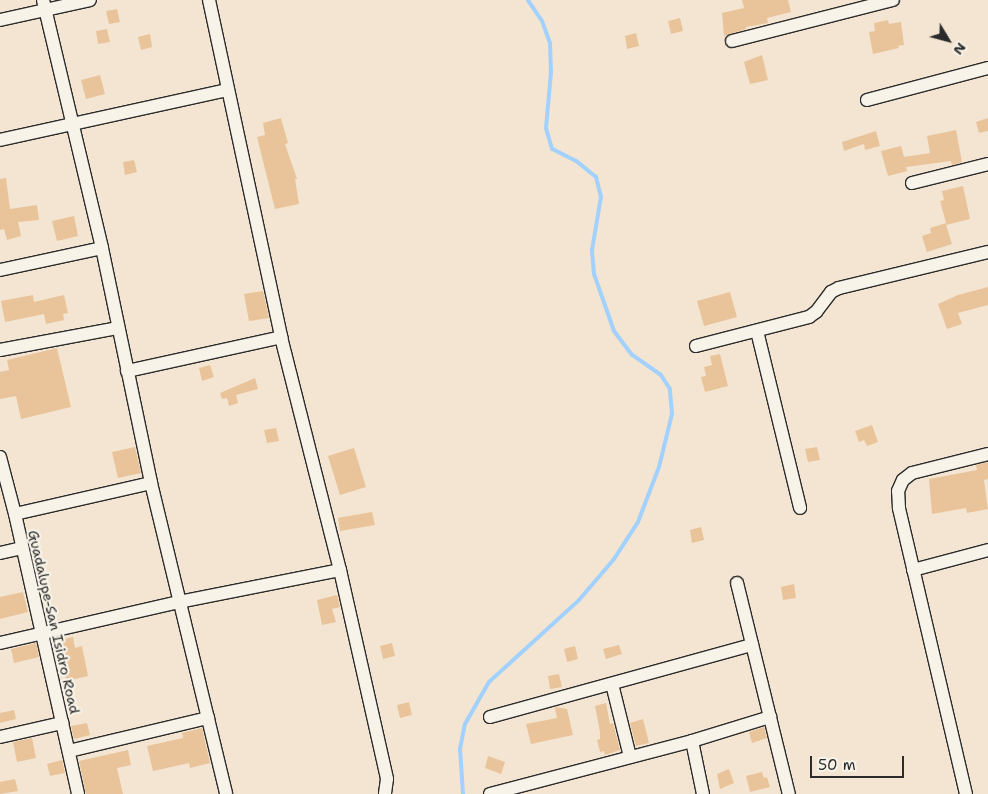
<!DOCTYPE html>
<html>
<head>
<meta charset="utf-8">
<style>
	body { margin:0 }
	#map { position:relative; width:988px; height:794px; overflow:hidden; background:#f3e5d1; font-family:"Shantell Sans",sans-serif }
	div>[style] { position:absolute }
	[style*='--x'] { left:calc(var(--x)*1px); top:calc(var(--y)*1px); width:calc(var(--w)*1px); rotate:calc(var(--a)*1deg) }
	.stream>* { height:4px; margin:-2px; padding:0 2px; transform-origin:2px; border-radius:2px; background:#a2d1fe }
	.building>* { inset:0; background:#e9c49a }
	.roads { filter:drop-shadow(1px 0 #2b2b2b) drop-shadow(-1px 0 #2b2b2b) drop-shadow(0 1px #2b2b2b) drop-shadow(0 -1px #2b2b2b) }
	.minor>* { height:12px; margin:-6px; padding:0 6px; transform-origin:6px; border-radius:6px; background:#f7f3e8 }
	span { translate:-50% -50%; white-space:nowrap; text-align:center; line-height:1.15; -webkit-text-stroke:4.5px #f7f3e8; paint-order:stroke }
	.street-label { font-size:14px; color:#2b2b2b }
	.north { position:absolute; left:923px; top:15px; width:50px; height:50px; -webkit-text-stroke:4px #f7f3e8; paint-order:stroke; rotate:127deg; font-size:14px; font-weight:700; line-height:20px; text-align:center; color:#2b2b2b }
	.north::after { content:''; display:block; margin:auto; width:18px; height:22px; background:#2b2b2b; clip-path:polygon(50% 0,100% 100%,50% 72%,0 100%) }
	.scale { position:absolute; left:810px; top:756px; width:94px; height:22px; box-sizing:border-box; border:2px solid #2b2b2b; border-top:0; padding-left:6px; font-size:15px; line-height:18px; white-space:nowrap; color:#2b2b2b; -webkit-text-stroke:4px #f7f3e8; paint-order:stroke }
</style>
</head>
<body>
<div id="map">
	<div class="stream">
		<div style="--x:463;--y:794;--w:45;--a:-93.8"></div>
		<div style="--x:460;--y:749;--w:25;--a:-79"></div>
		<div style="--x:465;--y:724;--w:48;--a:-60.3"></div>
		<div style="--x:489;--y:682;--w:122;--a:-42.3"></div>
		<div style="--x:579;--y:600;--w:54;--a:-49.5"></div>
		<div style="--x:614;--y:559;--w:44;--a:-57"></div>
		<div style="--x:638;--y:522;--w:59;--a:-69.1"></div>
		<div style="--x:659;--y:467;--w:55;--a:-76.2"></div>
		<div style="--x:672;--y:414;--w:25;--a:-95"></div>
		<div style="--x:670;--y:389;--w:17;--a:-123"></div>
		<div style="--x:661;--y:375;--w:35;--a:-145"></div>
		<div style="--x:632;--y:355;--w:30;--a:-127"></div>
		<div style="--x:614;--y:331;--w:60;--a:-109.3"></div>
		<div style="--x:594;--y:274;--w:24;--a:-95"></div>
		<div style="--x:592;--y:250;--w:54;--a:-80.4"></div>
		<div style="--x:601;--y:197;--w:21;--a:-104"></div>
		<div style="--x:596;--y:177;--w:26;--a:-141"></div>
		<div style="--x:576;--y:161;--w:27;--a:-153"></div>
		<div style="--x:552;--y:149;--w:22;--a:-106"></div>
		<div style="--x:546;--y:128;--w:56;--a:-84.9"></div>
		<div style="--x:551;--y:72;--w:29;--a:-92"></div>
		<div style="--x:550;--y:43;--w:23;--a:-110"></div>
		<div style="--x:542;--y:21;--w:25;--a:-124"></div>
	</div>
	<div class="building">
		<div style="clip-path:polygon(742px 0,788px 0,791px 12px,767px 18px,768px 23px,746px 27px,746px 29px,724px 36px,722px 13px,744px 8px)"></div>
		<div style="clip-path:polygon(117px 9px,120px 22px,109px 24px,106px 11px)"></div>
		<div style="clip-path:polygon(680px 18px,683px 31px,671px 34px,668px 21px)"></div>
		<div style="clip-path:polygon(888px 20px,889px 24px,901px 22px,904px 45px,898px 46px,899px 48px,873px 54px,869px 32px,875px 31px,874px 23px)"></div>
		<div style="clip-path:polygon(107px 29px,110px 42px,98px 44px,96px 31px)"></div>
		<div style="clip-path:polygon(636px 33px,639px 46px,627px 49px,625px 36px)"></div>
		<div style="clip-path:polygon(150px 34px,152px 47px,141px 50px,138px 37px)"></div>
		<div style="clip-path:polygon(762px 55px,768px 80px,750px 84px,744px 62px)"></div>
		<div style="clip-path:polygon(100px 75px,105px 94px,86px 99px,81px 80px)"></div>
		<div style="clip-path:polygon(281px 118px,288px 143px,285px 144px,297px 179px,295px 179px,299px 204px,275px 209px,257px 137px,265px 135px,263px 123px)"></div>
		<div style="clip-path:polygon(988px 118px,988px 131px,979px 133px,976px 122px)"></div>
		<div style="clip-path:polygon(956px 130px,962px 162px,952px 165px,951px 161px,906px 167px,907px 171px,888px 176px,881px 151px,901px 146px,904px 157px,930px 153px,927px 136px)"></div>
		<div style="clip-path:polygon(876px 131px,880px 146px,865px 150px,864px 144px,844px 151px,842px 142px)"></div>
		<div style="clip-path:polygon(134px 160px,137px 172px,125px 175px,123px 162px)"></div>
		<div style="clip-path:polygon(6px 178px,10px 209px,37px 205px,39px 220px,18px 222px,21px 236px,7px 240px,4px 229px,0 230px,0 179px)"></div>
		<div style="clip-path:polygon(963px 186px,970px 219px,946px 225px,952px 244px,927px 252px,922px 236px,931px 233px,930px 228px,946px 223px,940px 201px,944px 200px,942px 191px)"></div>
		<div style="clip-path:polygon(74px 216px,78px 236px,57px 241px,52px 221px)"></div>
		<div style="clip-path:polygon(988px 287px,988px 305px,958px 313px,962px 324px,947px 329px,938px 304px,958px 295px)"></div>
		<div style="clip-path:polygon(263px 291px,269px 318px,249px 321px,244px 294px)"></div>
		<div style="clip-path:polygon(730px 292px,737px 317px,704px 326px,697px 301px)"></div>
		<div style="clip-path:polygon(33px 295px,34px 302px,64px 295px,68px 313px,63px 314px,64px 320px,46px 324px,44px 314px,5px 322px,1px 301px)"></div>
		<div style="clip-path:polygon(57px 348px,71px 407px,21px 419px,16px 396px,0 399px,0 372px,9px 370px,7px 360px)"></div>
		<div style="clip-path:polygon(720px 354px,728px 386px,705px 392px,701px 377px,706px 376px,704px 367px,712px 365px,710px 356px)"></div>
		<div style="clip-path:polygon(210px 365px,214px 377px,202px 381px,199px 368px)"></div>
		<div style="clip-path:polygon(255px 378px,258px 389px,236px 395px,238px 403px,229px 406px,227px 398px,222px 399px,220px 393px)"></div>
		<div style="clip-path:polygon(872px 425px,878px 442px,867px 446px,864px 440px,859px 442px,855px 431px)"></div>
		<div style="clip-path:polygon(276px 428px,279px 441px,267px 443px,264px 430px)"></div>
		<div style="clip-path:polygon(135px 447px,141px 473px,118px 478px,112px 452px)"></div>
		<div style="clip-path:polygon(817px 447px,820px 460px,808px 462px,805px 449px)"></div>
		<div style="clip-path:polygon(354px 448px,366px 487px,340px 495px,328px 456px)"></div>
		<div style="clip-path:polygon(988px 462px,988px 479px,984px 480px,988px 509px,967px 513px,966px 508px,932px 514px,929px 479px,977px 470px,976px 465px)"></div>
		<div style="clip-path:polygon(372px 512px,375px 525px,340px 531px,338px 518px)"></div>
		<div style="clip-path:polygon(701px 527px,704px 540px,692px 543px,690px 530px)"></div>
		<div style="clip-path:polygon(794px 584px,796px 598px,783px 600px,781px 587px)"></div>
		<div style="clip-path:polygon(23px 592px,28px 612px,0 619px,0 597px)"></div>
		<div style="clip-path:polygon(337px 595px,340px 607px,332px 609px,336px 622px,322px 625px,317px 600px)"></div>
		<div style="clip-path:polygon(73px 637px,75px 648px,82px 646px,88px 676px,66px 681px,59px 652px,54px 653px,52px 642px)"></div>
		<div style="clip-path:polygon(36px 643px,39px 657px,14px 663px,11px 649px)"></div>
		<div style="clip-path:polygon(392px 643px,395px 656px,383px 659px,380px 646px)"></div>
		<div style="clip-path:polygon(619px 645px,622px 654px,606px 659px,603px 649px)"></div>
		<div style="clip-path:polygon(575px 646px,578px 659px,567px 662px,564px 649px)"></div>
		<div style="clip-path:polygon(559px 674px,562px 687px,550px 689px,548px 676px)"></div>
		<div style="clip-path:polygon(409px 702px,412px 715px,400px 718px,397px 705px)"></div>
		<div style="clip-path:polygon(606px 703px,610px 724px,613px 723px,620px 750px,605px 755px,604px 751px,600px 752px,597px 740px,600px 739px,600px 732px,595px 706px)"></div>
		<div style="clip-path:polygon(556px 707px,567px 709px,573px 735px,531px 744px,526px 724px,557px 718px,555px 708px)"></div>
		<div style="clip-path:polygon(14px 710px,16px 719px,0 723px,0 713px)"></div>
		<div style="clip-path:polygon(643px 719px,649px 743px,636px 746px,630px 723px)"></div>
		<div style="clip-path:polygon(87px 723px,90px 735px,74px 739px,71px 726px)"></div>
		<div style="clip-path:polygon(764px 727px,767px 738px,752px 743px,749px 732px)"></div>
		<div style="clip-path:polygon(202px 728px,210px 763px,190px 768px,189px 763px,153px 771px,147px 746px,183px 738px,182px 733px)"></div>
		<div style="clip-path:polygon(32px 738px,36px 758px,17px 762px,13px 742px)"></div>
		<div style="clip-path:polygon(128px 750px,131px 765px,117px 768px,123px 794px,86px 794px,79px 761px)"></div>
		<div style="clip-path:polygon(488px 756px,505px 762px,501px 774px,485px 768px)"></div>
		<div style="clip-path:polygon(62px 760px,65px 773px,50px 776px,47px 764px)"></div>
		<div style="clip-path:polygon(729px 769px,734px 783px,720px 789px,717px 774px)"></div>
		<div style="clip-path:polygon(762px 772px,764px 778px,767px 777px,770px 787px,750px 792px,746px 776px)"></div>
		<div style="clip-path:polygon(15px 779px,18px 791px,0 794px,0 782px)"></div>
	</div>
	<div class="roads">
		<div class="minor">
			<div style="--x:43;--y:0;--w:255;--a:76.6"></div>
			<div style="--x:102;--y:248;--w:240;--a:78.2"></div>
			<div style="--x:151;--y:483;--w:320;--a:76.4"></div>
			<div style="--x:209;--y:0;--w:345;--a:77.9"></div>
			<div style="--x:281;--y:337;--w:240;--a:75.8"></div>
			<div style="--x:340;--y:570;--w:214;--a:77.3"></div>
			<div style="--x:387;--y:779;--w:15;--a:98"></div>
			<div style="--x:0;--y:20;--w:92;--a:-12.5"></div>
			<div style="--x:732;--y:41;--w:166;--a:-14.3"></div>
			<div style="--x:867;--y:100;--w:125;--a:-14.8"></div>
			<div style="--x:0;--y:140;--w:233;--a:-12.4"></div>
			<div style="--x:912;--y:183;--w:78;--a:-14"></div>
			<div style="--x:0;--y:270;--w:104;--a:-12.2"></div>
			<div style="--x:757;--y:331;--w:182;--a:76.3"></div>
			<div style="--x:696;--y:346;--w:117;--a:-14.4"></div>
			<div style="--x:809;--y:317;--w:9;--a:-36"></div>
			<div style="--x:816;--y:312;--w:25;--a:-53"></div>
			<div style="--x:831;--y:292;--w:9;--a:-27"></div>
			<div style="--x:839;--y:288;--w:153;--a:-13.6"></div>
			<div style="--x:0;--y:350;--w:119;--a:-10.6"></div>
			<div style="--x:127;--y:371;--w:158;--a:-12.4"></div>
			<div style="--x:0;--y:457;--w:59;--a:75.3"></div>
			<div style="--x:15;--y:514;--w:287;--a:77.3"></div>
			<div style="--x:15;--y:514;--w:139;--a:-12.8"></div>
			<div style="--x:0;--y:553;--w:22;--a:-13"></div>
			<div style="--x:913;--y:570;--w:78;--a:-14.9"></div>
			<div style="--x:737;--y:583;--w:217;--a:76.2"></div>
			<div style="--x:0;--y:643;--w:184;--a:-12.9"></div>
			<div style="--x:179;--y:602;--w:164;--a:-11.2"></div>
			<div style="--x:612;--y:684;--w:75;--a:76.1"></div>
			<div style="--x:490;--y:717;--w:272;--a:-15.4"></div>
			<div style="--x:0;--y:737;--w:64;--a:-12.7"></div>
			<div style="--x:692;--y:741;--w:54;--a:78.3"></div>
			<div style="--x:69;--y:751;--w:143;--a:-13.4"></div>
			<div style="--x:490;--y:794;--w:209;--a:-14.7"></div>
			<div style="--x:692;--y:741;--w:82;--a:-17.1"></div>
			<div style="--x:966;--y:794;--w:294;--a:-103.2"></div>
			<div style="--x:899;--y:508;--w:17;--a:-93"></div>
			<div style="--x:898;--y:491;--w:12;--a:-66"></div>
			<div style="--x:903;--y:480;--w:11;--a:-38"></div>
			<div style="--x:912;--y:473;--w:78;--a:-14"></div>
		</div>
	</div>
	<div class="street-label">
		<span style="left:54px;top:622px;rotate:77deg">Guadalupe-San Isidro Road</span>
	</div>
	<div class="north">N</div>
	<div class="scale">50 m</div>
</div>
</body>
</html>
